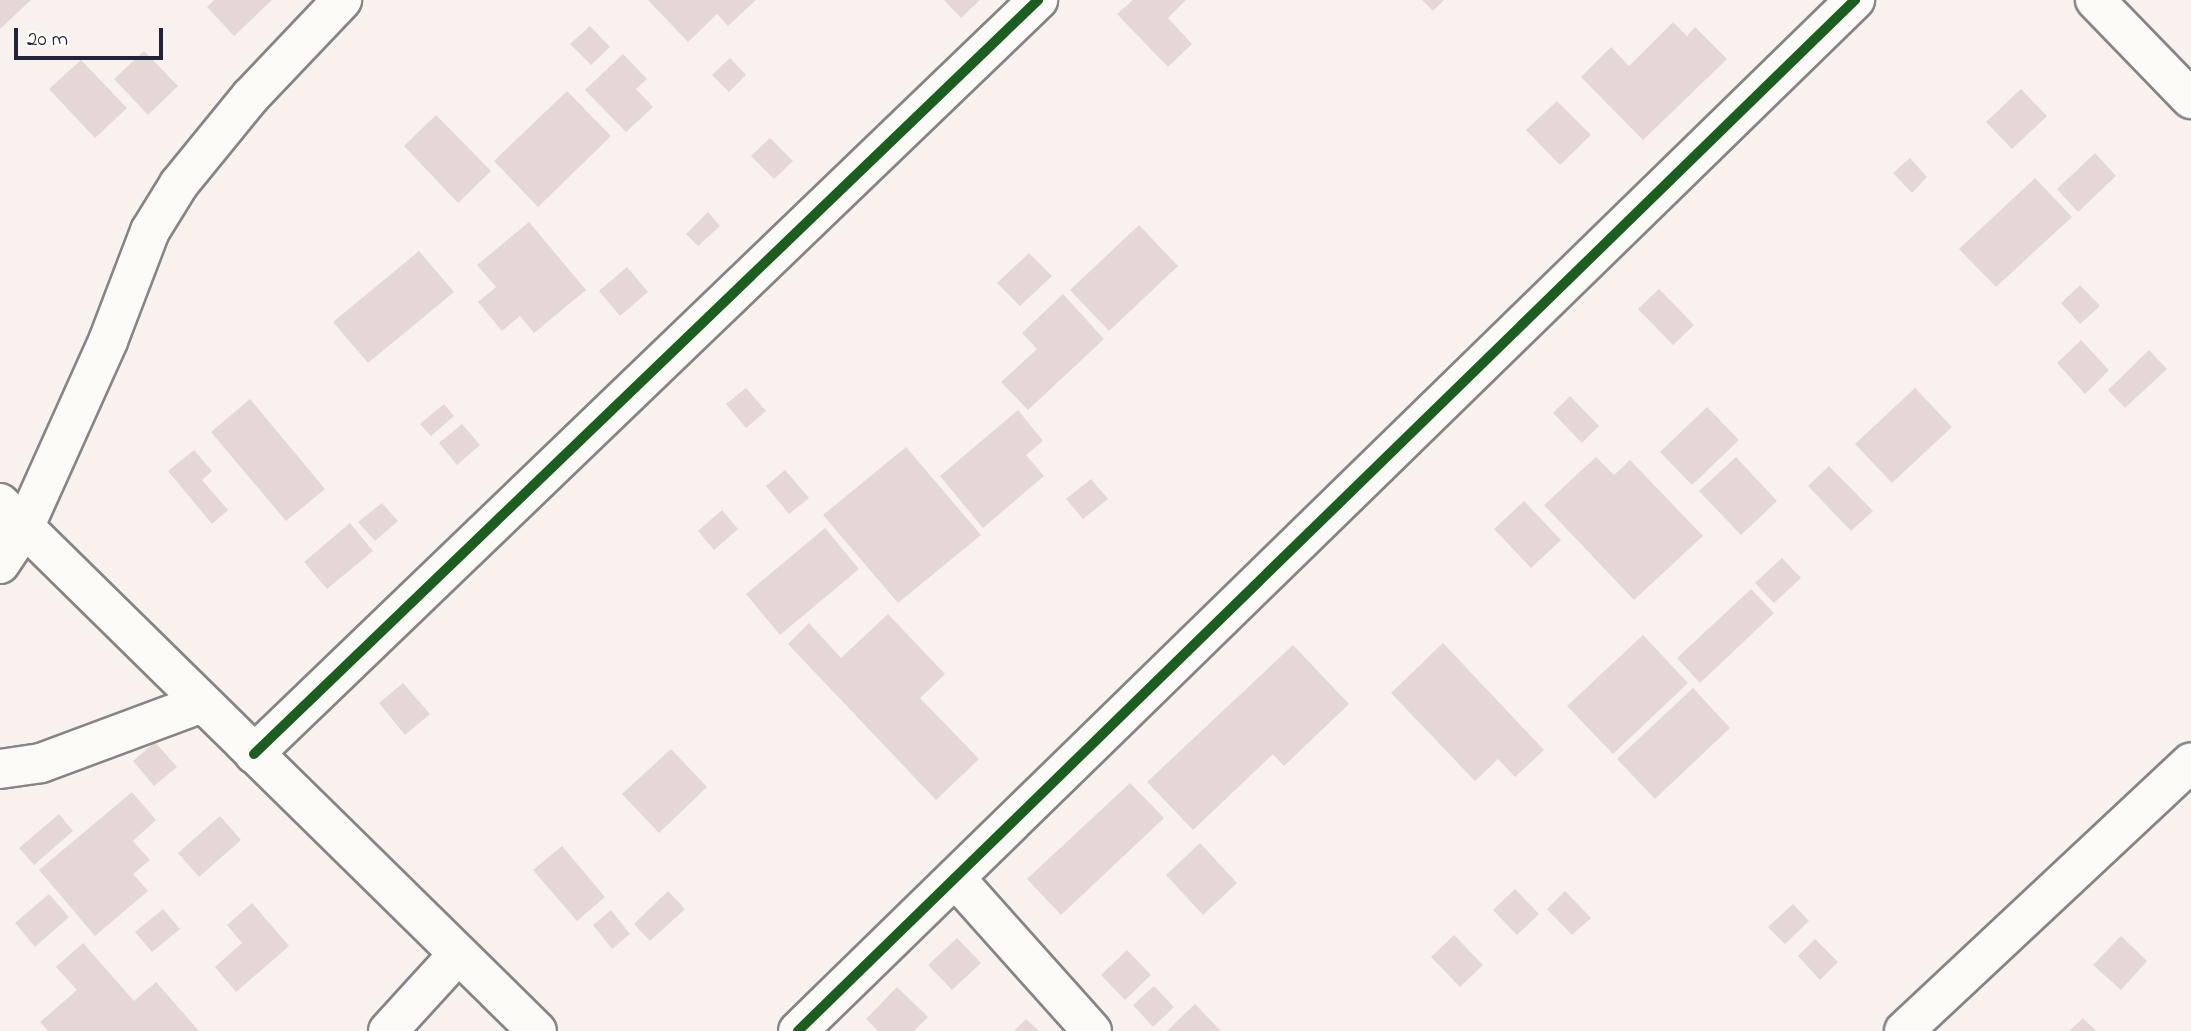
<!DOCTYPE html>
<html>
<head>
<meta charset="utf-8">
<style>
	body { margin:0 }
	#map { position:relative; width:2191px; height:1031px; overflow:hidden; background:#f9f1ee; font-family:"Indie Flower",sans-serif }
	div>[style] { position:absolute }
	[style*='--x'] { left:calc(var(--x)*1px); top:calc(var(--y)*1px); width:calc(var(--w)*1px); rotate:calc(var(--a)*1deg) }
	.building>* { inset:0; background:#e5d7d5 }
	.roads { filter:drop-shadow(2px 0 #878487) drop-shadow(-2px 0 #878487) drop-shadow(0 2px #878487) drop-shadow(0 -2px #878487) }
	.minor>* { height:38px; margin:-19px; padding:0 19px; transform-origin:19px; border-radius:19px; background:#fbfaf7 }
	.cycleway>* { height:10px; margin:-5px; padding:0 5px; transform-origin:5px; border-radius:5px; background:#1b5e20 }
	span { translate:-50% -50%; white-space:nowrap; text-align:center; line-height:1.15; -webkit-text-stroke:5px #fdfcf7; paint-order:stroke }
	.scale { position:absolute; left:14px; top:28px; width:149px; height:32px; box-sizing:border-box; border:4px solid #22223b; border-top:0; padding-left:9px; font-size:21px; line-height:24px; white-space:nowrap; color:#22223b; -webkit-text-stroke:5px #fdfcf7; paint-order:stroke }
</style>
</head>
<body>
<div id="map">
	<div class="building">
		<div style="clip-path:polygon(0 0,31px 0,0 29px)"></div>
		<div style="clip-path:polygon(214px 0,272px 0,234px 36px,207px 7px)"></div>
		<div style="clip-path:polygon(648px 0,756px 0,728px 26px,717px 14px,688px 42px)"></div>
		<div style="clip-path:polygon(944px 0,980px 0,961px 18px)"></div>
		<div style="clip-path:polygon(1133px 0,1186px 0,1168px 18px,1192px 44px,1168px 67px,1117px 14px)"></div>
		<div style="clip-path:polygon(1422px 0,1444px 0,1433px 11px)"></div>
		<div style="clip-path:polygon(1673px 22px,1687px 36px,1695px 27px,1727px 59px,1643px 140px,1581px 77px,1611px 47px,1629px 66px)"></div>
		<div style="clip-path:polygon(590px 26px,610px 47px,591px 65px,570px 44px)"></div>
		<div style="clip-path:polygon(144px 51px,178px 86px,148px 115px,114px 79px)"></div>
		<div style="clip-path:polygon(623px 54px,647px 79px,636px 89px,653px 107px,626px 132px,585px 90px)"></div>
		<div style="clip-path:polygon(730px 58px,746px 75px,729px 92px,712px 75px)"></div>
		<div style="clip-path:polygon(81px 60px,127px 108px,95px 138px,49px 89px)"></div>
		<div style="clip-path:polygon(2021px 89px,2047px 116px,2012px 149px,1986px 122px)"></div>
		<div style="clip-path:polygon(567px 91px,611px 136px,538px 207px,494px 161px)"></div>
		<div style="clip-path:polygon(1557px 101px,1591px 135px,1560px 165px,1526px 130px)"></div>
		<div style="clip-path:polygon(436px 115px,491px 171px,458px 203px,404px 146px)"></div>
		<div style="clip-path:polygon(770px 138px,793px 161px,774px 179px,751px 156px)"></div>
		<div style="clip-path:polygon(2095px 153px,2116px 176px,2078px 212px,2057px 189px)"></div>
		<div style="clip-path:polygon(1910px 158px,1927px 177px,1912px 193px,1893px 173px)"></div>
		<div style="clip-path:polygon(2035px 178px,2072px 217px,1996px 287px,1959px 249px)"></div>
		<div style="clip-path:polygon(708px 212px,720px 226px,698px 246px,686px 234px)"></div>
		<div style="clip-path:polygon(529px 222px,586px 290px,534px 333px,520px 316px,502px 331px,478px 302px,496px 287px,477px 265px)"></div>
		<div style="clip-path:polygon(1139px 225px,1178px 266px,1109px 331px,1070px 290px)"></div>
		<div style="clip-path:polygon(419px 251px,454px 292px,368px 363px,333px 322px)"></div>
		<div style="clip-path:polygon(1029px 253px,1052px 276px,1020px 306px,997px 283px)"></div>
		<div style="clip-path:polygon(627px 267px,648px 292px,620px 316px,599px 291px)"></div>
		<div style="clip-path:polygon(2080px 285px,2100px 306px,2080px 324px,2061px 303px)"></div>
		<div style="clip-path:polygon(1659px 289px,1694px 325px,1673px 345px,1638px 309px)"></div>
		<div style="clip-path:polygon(1063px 294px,1104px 339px,1028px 410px,1001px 382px,1037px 349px,1022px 333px)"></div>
		<div style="clip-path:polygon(2081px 340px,2109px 370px,2085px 394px,2057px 363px)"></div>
		<div style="clip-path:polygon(2149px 350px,2167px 369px,2125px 408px,2108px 390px)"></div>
		<div style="clip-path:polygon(746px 388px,766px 411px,746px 428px,726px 404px)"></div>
		<div style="clip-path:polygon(1915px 388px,1952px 427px,1892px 483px,1855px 444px)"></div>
		<div style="clip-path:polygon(1570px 396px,1599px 426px,1582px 443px,1553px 413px)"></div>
		<div style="clip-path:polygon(250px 399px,325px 489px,286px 521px,211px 432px)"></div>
		<div style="clip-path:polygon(444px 404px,454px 416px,431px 436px,420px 424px)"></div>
		<div style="clip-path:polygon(1707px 407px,1739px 440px,1692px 485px,1660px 452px)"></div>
		<div style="clip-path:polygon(1018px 410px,1043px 441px,1026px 455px,1044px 476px,983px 528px,940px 476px)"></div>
		<div style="clip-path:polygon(462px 424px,480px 445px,457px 465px,439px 443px)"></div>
		<div style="clip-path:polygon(906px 447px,981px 535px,898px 603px,823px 515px)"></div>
		<div style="clip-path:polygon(194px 450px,212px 471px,202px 480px,228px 510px,212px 524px,168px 471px)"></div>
		<div style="clip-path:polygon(1596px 457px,1614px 475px,1630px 460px,1703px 536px,1634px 600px,1544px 505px)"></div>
		<div style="clip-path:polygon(1736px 457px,1777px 501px,1741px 535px,1699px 491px)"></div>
		<div style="clip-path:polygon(1829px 466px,1873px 511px,1851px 531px,1808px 486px)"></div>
		<div style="clip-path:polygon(785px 470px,809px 498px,789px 514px,766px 486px)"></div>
		<div style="clip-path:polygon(1091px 479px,1108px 499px,1083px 519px,1066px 499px)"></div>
		<div style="clip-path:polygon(1524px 501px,1561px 540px,1531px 568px,1494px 529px)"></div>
		<div style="clip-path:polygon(382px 503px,398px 521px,375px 541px,358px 522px)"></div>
		<div style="clip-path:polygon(722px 510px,738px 529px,714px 550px,698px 531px)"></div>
		<div style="clip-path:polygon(350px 523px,373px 551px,327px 589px,304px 562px)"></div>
		<div style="clip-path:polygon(825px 528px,859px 569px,780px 635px,746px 594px)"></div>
		<div style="clip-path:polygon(1782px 558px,1801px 578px,1774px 603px,1755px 583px)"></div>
		<div style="clip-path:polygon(1751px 589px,1774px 613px,1700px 683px,1677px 658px)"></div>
		<div style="clip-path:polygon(888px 614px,945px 674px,920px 698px,979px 759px,936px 800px,788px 644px,809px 623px,841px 658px)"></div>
		<div style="clip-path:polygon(1643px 635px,1688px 683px,1613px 754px,1567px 706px)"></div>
		<div style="clip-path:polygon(1443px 643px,1544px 750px,1515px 777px,1498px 759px,1475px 781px,1391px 693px)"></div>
		<div style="clip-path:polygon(1293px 645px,1349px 704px,1284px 766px,1273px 754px,1193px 830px,1147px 782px)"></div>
		<div style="clip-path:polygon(403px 683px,430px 714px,405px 735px,379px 703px)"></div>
		<div style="clip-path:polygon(1693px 688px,1730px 728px,1655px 799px,1617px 759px)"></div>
		<div style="clip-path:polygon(155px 742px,177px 767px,154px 786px,133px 761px)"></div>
		<div style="clip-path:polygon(671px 749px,707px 787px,659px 833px,622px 794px)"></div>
		<div style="clip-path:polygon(1130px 783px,1164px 818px,1061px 915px,1027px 879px)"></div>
		<div style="clip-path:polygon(132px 792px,156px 820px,133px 841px,150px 860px,133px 874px,148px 891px,95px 936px,39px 870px)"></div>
		<div style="clip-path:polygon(59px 814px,73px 831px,34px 865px,19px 848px)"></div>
		<div style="clip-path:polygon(220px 816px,241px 840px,199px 877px,178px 853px)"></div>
		<div style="clip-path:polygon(1200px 843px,1237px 883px,1203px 915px,1166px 875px)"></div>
		<div style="clip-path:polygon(562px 846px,605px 897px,577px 921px,533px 870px)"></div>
		<div style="clip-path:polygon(1515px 889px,1539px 914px,1517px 935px,1493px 910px)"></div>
		<div style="clip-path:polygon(668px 891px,685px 909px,650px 941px,634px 924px)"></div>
		<div style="clip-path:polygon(1565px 891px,1591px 918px,1572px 935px,1547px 909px)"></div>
		<div style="clip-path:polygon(49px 894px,69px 917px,35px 947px,15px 923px)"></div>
		<div style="clip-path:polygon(252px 903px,289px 946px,236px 992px,215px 967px,242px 943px,227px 925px)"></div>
		<div style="clip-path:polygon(1793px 904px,1809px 921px,1785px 944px,1768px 927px)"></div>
		<div style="clip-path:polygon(163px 909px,180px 929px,152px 952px,135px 932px)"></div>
		<div style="clip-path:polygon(611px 910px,630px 934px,612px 949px,593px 925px)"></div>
		<div style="clip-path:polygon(1454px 935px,1483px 965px,1460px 987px,1431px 957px)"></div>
		<div style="clip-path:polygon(2121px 936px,2147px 961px,2121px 990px,2093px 965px)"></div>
		<div style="clip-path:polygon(957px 938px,981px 963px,952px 990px,928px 965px)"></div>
		<div style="clip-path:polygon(1815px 939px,1838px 962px,1820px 980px,1798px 956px)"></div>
		<div style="clip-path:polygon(83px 943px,134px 1001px,156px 982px,199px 1031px,48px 1031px,40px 1022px,77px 990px,56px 967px)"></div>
		<div style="clip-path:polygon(1127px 950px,1151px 975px,1125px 1000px,1101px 975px)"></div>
		<div style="clip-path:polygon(1154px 986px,1174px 1007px,1153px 1027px,1133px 1005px)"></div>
		<div style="clip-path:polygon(897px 987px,928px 1017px,914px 1031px,878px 1031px,866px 1019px)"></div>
		<div style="clip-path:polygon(1195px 1004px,1221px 1031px,1167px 1031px)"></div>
		<div style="clip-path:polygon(2083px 1018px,2096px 1031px,2069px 1031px)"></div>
		<div style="clip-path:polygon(1026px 1019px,1039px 1031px,1014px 1031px)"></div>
	</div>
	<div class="roads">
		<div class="minor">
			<div style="--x:2095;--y:0;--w:138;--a:45.9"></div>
			<div style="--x:0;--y:503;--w:753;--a:44.52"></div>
			<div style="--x:0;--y:564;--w:43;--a:-56.3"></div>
			<div style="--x:24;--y:528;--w:205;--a:-65.8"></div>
			<div style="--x:108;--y:341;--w:118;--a:-69.1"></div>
			<div style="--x:150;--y:231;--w:55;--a:-58.3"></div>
			<div style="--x:179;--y:184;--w:112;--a:-50.8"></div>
			<div style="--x:250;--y:97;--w:134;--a:-46.5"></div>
			<div style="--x:254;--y:754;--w:1088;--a:-43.88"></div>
			<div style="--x:0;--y:769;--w:41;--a:-8.3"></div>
			<div style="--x:41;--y:763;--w:172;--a:-20.4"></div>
			<div style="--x:956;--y:879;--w:204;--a:48.2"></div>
			<div style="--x:388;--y:1031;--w:92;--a:-47.6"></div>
			<div style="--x:798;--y:1031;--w:1477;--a:-44.29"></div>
			<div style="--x:1904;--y:1031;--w:393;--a:-43.1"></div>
		</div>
	</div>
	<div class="cycleway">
		<div style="--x:254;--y:754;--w:1088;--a:-43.88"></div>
		<div style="--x:798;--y:1031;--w:1477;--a:-44.29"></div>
	</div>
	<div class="scale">20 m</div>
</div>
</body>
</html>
